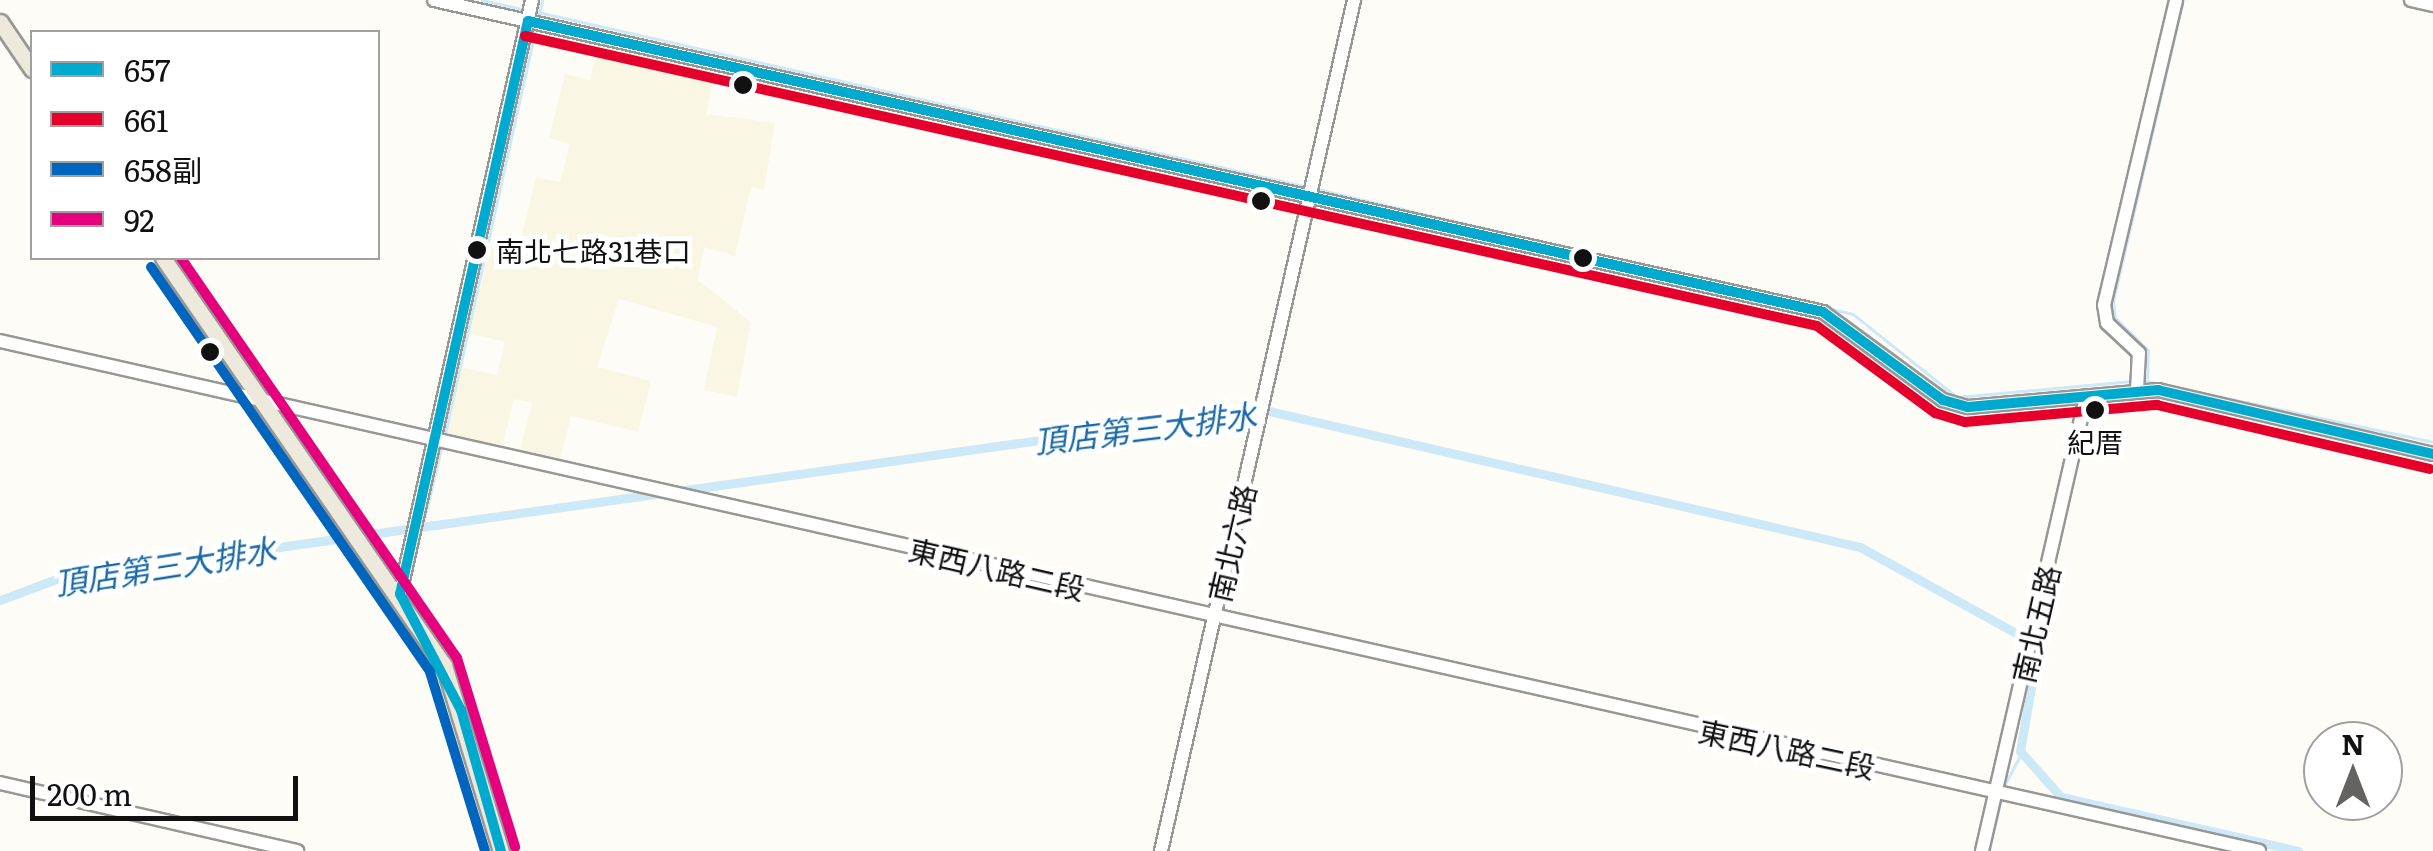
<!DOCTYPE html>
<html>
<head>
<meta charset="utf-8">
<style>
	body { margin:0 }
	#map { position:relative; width:2433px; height:851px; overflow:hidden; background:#fdfcf7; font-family:Literata,"Noto Sans TC",serif }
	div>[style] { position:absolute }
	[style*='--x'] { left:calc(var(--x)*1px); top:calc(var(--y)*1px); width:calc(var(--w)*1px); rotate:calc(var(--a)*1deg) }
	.farmland>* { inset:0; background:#f9f7e4 }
	.stream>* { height:2.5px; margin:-1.25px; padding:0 1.25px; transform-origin:1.25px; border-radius:1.25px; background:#cde8f7 }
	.canal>* { height:9px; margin:-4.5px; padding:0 4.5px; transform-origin:4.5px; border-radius:4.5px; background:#cde8f7 }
	.roads { filter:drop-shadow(2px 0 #979795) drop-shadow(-2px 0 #979795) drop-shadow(0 2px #979795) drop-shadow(0 -2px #979795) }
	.minor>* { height:12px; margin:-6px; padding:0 6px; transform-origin:6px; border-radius:6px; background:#fffffe }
	.major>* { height:15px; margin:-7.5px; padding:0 7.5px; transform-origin:7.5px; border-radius:7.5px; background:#ede9dc }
	.bus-1>* { height:10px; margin:-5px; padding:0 5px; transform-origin:5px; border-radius:5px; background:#00a9ce }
	.bus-2>* { height:10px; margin:-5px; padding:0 5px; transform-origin:5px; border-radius:5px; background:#e4002b }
	.bus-3>* { height:10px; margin:-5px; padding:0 5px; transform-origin:5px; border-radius:5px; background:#0065bd }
	.bus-4>* { height:10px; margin:-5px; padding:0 5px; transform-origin:5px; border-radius:5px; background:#e5007d }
	.dots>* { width:28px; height:28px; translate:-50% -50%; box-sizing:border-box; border:5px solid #fff; border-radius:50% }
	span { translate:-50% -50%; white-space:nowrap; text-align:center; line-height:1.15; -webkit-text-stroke:10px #fff; paint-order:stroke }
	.bus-label { font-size:28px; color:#111 }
	.left { translate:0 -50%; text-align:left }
	.street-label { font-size:30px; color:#111 }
	.water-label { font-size:32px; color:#1768a6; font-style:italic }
	.legend { position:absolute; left:30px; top:30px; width:350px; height:230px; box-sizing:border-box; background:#fff; border:2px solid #a0a0a0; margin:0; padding:12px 18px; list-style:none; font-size:30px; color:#111 }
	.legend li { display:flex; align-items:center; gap:20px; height:50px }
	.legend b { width:50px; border:2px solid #a0a0a0 }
	.north { position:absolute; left:2303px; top:721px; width:100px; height:100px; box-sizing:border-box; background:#fff; border:2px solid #a0a0a0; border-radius:50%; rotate:0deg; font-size:28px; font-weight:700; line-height:40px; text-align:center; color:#111 }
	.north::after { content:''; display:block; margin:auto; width:35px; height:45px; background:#646362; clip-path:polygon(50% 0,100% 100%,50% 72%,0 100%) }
	.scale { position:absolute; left:30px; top:776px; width:268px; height:45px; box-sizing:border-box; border:5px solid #111; border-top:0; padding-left:12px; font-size:30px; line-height:35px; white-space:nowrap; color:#111; -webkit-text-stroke:8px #fff; paint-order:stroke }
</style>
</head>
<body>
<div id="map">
	<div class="farmland">
		<div style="clip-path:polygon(598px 46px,715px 72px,706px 114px,775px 123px,764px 190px,751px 187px,735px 256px,704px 247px,698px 280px,751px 322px,737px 397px,704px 390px,717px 327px,619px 299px,597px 367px,651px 381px,638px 432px,571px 416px,559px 464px,519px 454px,532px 403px,514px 399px,501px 451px,443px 437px,460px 367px,497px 375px,505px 342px,469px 333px,493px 237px,520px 243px,536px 177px,560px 182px,570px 144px,549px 138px,565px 74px,590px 80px)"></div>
	</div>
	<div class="stream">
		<div style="--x:482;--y:0;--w:41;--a:12.7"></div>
		<div style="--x:538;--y:12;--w:786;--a:12.8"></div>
		<div style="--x:538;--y:18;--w:18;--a:-77"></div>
		<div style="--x:1317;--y:189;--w:550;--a:13.13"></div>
		<div style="--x:1853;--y:314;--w:133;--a:38.6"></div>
		<div style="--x:1957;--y:397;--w:178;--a:-5.2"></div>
		<div style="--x:2147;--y:378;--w:27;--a:-88"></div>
		<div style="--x:2148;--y:351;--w:47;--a:-135"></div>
		<div style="--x:2115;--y:318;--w:17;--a:-97"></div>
		<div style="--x:2113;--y:301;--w:309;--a:-76.9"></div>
		<div style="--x:2142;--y:380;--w:298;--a:12"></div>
		<div style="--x:444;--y:438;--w:422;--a:-77.4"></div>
		<div style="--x:422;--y:528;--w:85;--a:-76.5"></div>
		<div style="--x:2004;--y:786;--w:36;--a:-62"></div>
		<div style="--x:1989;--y:851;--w:53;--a:-77"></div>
	</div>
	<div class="canal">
		<div style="--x:678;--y:491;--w:588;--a:-8.02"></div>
		<div style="--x:1260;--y:409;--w:616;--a:12.95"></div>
		<div style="--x:1860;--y:547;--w:186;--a:28.9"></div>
		<div style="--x:2023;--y:637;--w:40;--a:75.6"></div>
		<div style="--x:2033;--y:676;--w:76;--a:99.8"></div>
		<div style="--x:2020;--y:751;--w:62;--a:48.3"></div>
		<div style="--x:2061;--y:797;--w:243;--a:12.8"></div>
		<div style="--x:0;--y:600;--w:63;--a:-20.4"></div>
		<div style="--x:59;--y:578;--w:609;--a:-8.02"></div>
	</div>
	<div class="roads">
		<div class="minor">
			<div style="--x:434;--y:0;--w:1424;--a:12.66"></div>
			<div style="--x:1823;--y:312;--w:149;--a:36.3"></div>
			<div style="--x:1943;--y:400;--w:26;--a:16"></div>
			<div style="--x:1968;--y:407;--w:191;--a:-5.1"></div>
			<div style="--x:2158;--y:390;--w:282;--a:13.1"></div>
			<div style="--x:2411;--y:0;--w:23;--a:13"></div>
			<div style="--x:0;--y:341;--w:2316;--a:12.72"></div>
			<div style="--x:2137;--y:390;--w:37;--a:-87"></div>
			<div style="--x:2139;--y:353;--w:44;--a:-136.8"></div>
			<div style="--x:2107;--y:323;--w:18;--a:-99"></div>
			<div style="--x:2104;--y:305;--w:313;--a:-76.7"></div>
			<div style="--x:400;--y:594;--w:608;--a:-77.47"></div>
			<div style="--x:0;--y:783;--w:305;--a:12.9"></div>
			<div style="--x:1161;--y:851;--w:873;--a:-77.22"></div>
			<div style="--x:1982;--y:851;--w:466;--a:-77.1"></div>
		</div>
		<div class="major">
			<div style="--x:0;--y:22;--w:57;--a:55.8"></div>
			<div style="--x:163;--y:258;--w:495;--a:55.4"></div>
			<div style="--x:444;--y:665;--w:195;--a:73"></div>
		</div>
	</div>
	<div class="bus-1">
		<div style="--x:528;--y:21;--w:1327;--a:12.66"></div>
		<div style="--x:1823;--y:312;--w:149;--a:36.3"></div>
		<div style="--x:1943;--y:400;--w:26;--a:16"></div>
		<div style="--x:1968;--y:407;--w:191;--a:-5.1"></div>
		<div style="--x:2158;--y:390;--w:282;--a:13.1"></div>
		<div style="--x:400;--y:594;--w:587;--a:-77.41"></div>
		<div style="--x:400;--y:594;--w:131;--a:62.3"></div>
		<div style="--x:461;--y:710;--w:147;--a:74.2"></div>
	</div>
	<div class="bus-2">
		<div style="--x:525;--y:36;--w:1324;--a:12.65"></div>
		<div style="--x:1817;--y:326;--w:147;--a:36.4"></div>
		<div style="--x:1935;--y:413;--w:31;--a:17"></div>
		<div style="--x:1965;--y:422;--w:193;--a:-5.1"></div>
		<div style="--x:2157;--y:405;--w:280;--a:13.2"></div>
	</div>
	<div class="bus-3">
		<div style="--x:151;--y:267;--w:492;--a:55.4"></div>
		<div style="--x:430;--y:672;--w:187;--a:72.9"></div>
	</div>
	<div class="bus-4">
		<div style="--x:181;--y:258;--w:486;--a:55.4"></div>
		<div style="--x:457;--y:658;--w:198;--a:72.9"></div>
	</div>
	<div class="dots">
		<div style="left:743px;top:85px;background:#111"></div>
		<div style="left:1261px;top:201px;background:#111"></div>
		<div style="left:477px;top:250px;background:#111"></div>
		<div style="left:1583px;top:258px;background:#111"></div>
		<div style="left:210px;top:352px;background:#111"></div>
		<div style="left:2095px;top:410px;background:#111"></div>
	</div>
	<div class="bus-label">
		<span class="left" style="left:496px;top:250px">南北七路31巷口</span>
		<span style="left:2095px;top:441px">紀厝</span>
	</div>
	<div class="street-label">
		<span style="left:1231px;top:543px;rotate:-77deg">南北六路</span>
		<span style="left:997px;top:568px;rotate:13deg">東西八路二段</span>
		<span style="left:2035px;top:624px;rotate:-77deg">南北五路</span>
		<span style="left:1787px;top:748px;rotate:12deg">東西八路二段</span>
	</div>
	<div class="water-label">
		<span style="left:1145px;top:427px;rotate:-7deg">頂店第三大排水</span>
		<span style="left:165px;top:565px;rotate:-9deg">頂店第三大排水</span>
	</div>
	<ul class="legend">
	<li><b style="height:12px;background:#00a9ce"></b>657</li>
	<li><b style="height:12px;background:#e4002b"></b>661</li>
	<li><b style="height:12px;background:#0065bd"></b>658副</li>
	<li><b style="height:12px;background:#e5007d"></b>92</li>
	</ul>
	<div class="north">N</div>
	<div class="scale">200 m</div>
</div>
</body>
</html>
